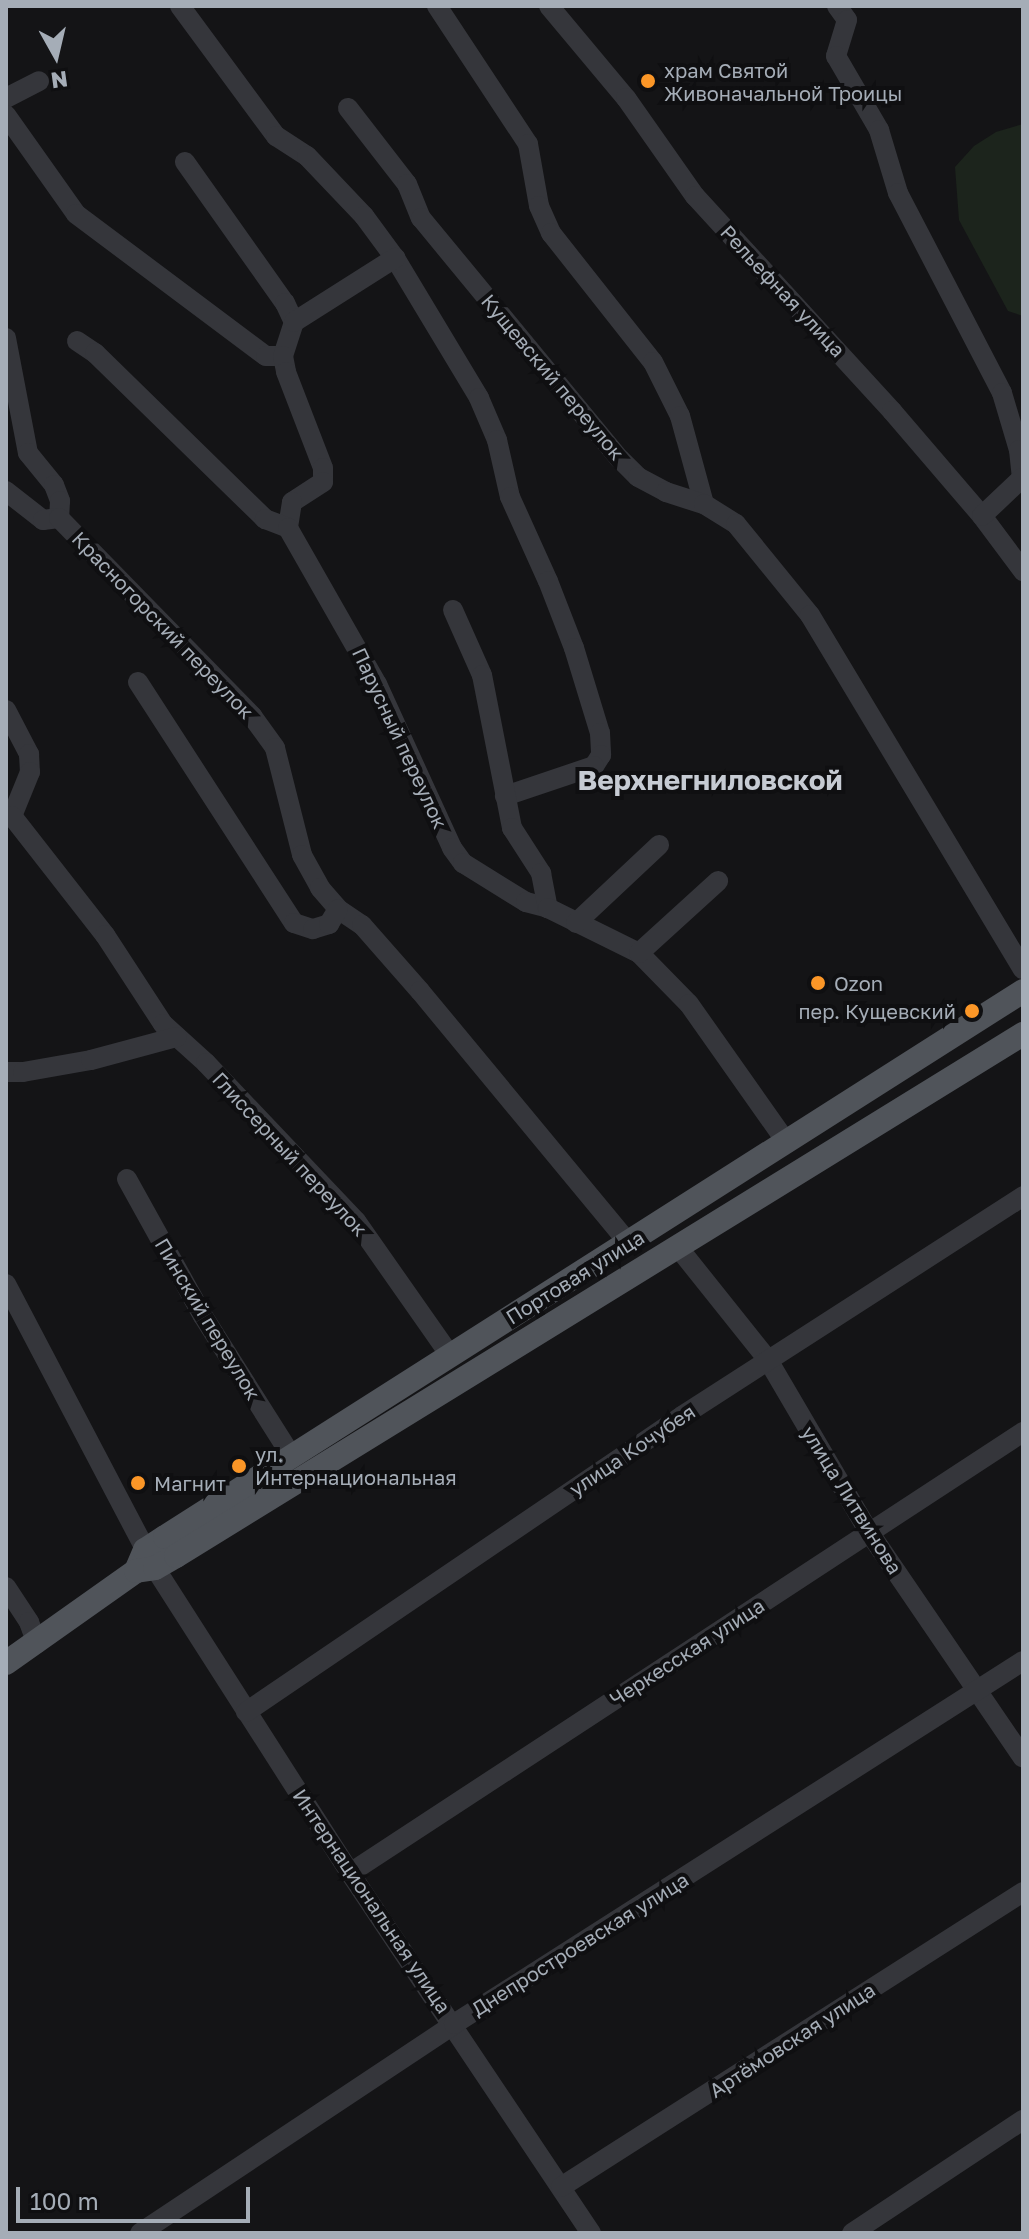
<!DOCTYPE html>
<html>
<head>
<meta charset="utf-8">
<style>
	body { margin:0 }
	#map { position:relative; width:1029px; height:2239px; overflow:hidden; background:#141416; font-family:"Golos Text",sans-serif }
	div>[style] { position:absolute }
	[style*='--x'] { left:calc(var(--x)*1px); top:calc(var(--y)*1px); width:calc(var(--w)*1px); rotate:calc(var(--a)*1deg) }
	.green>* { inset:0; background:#1c241c }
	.minor>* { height:20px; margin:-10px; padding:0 10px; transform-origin:10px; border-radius:10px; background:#35363b }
	.major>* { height:24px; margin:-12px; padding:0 12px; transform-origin:12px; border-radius:12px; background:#50545a }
	.dots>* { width:22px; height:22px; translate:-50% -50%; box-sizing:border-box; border:4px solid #0f0f11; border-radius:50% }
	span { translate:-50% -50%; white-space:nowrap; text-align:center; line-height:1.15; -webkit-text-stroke:8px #0f0f11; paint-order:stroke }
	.poi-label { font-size:20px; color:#a5adb7 }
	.left { translate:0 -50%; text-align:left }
	.right { translate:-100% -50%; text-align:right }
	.street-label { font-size:20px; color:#a5adb7 }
	.district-label { font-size:28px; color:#c6cbd3; font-weight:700 }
	.frame { position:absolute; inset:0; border:8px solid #a5adb7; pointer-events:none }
	.north { position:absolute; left:16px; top:16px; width:80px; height:80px; -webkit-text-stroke:6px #0f0f11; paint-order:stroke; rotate:172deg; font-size:22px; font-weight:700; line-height:32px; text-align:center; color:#a5adb7 }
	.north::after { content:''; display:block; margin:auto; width:28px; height:36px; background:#a5adb7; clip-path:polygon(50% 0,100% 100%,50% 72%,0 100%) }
	.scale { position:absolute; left:16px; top:2187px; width:234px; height:36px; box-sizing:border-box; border:4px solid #a5adb7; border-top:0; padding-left:10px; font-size:24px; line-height:28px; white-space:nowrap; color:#a5adb7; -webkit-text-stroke:6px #0f0f11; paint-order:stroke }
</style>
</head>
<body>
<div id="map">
	<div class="green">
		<div style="clip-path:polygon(1023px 124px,1023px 316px,1008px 311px,959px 220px,955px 167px,974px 146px,996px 132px)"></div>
	</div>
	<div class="minor">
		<div style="--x:180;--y:6;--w:162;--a:53.6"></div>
		<div style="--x:276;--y:136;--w:37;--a:33"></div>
		<div style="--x:307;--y:156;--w:83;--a:46.5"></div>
		<div style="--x:364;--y:216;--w:52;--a:53.6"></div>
		<div style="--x:395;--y:258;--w:163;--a:59"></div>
		<div style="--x:479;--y:398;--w:46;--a:66.8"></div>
		<div style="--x:497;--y:440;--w:58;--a:77.2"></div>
		<div style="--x:510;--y:497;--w:92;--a:65.7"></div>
		<div style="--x:548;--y:581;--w:72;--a:68.8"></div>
		<div style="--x:574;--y:648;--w:89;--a:73"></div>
		<div style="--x:600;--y:733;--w:22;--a:87"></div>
		<div style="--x:601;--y:755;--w:13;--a:122"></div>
		<div style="--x:594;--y:766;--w:94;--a:161.4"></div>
		<div style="--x:437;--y:6;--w:165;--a:56.6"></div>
		<div style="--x:528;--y:144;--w:63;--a:79.9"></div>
		<div style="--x:539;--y:206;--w:30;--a:66"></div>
		<div style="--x:551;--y:233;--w:164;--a:51.7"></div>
		<div style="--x:653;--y:362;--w:60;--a:63.4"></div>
		<div style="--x:680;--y:416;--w:91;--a:74.7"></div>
		<div style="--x:549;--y:6;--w:120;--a:50.1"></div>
		<div style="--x:626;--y:98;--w:120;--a:54.9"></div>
		<div style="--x:695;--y:196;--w:292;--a:47.5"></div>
		<div style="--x:892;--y:411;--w:138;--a:49.4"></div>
		<div style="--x:982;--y:516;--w:69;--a:53.3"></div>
		<div style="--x:837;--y:6;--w:17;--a:54"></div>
		<div style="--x:847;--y:20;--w:38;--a:107"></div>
		<div style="--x:836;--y:56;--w:86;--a:59.8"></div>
		<div style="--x:879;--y:130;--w:66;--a:73.2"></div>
		<div style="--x:898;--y:193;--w:225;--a:62.5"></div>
		<div style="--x:1002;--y:393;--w:59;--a:73.4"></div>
		<div style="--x:1019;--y:450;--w:28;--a:84"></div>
		<div style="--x:1022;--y:478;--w:55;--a:136.5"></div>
		<div style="--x:6;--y:98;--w:37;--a:-27"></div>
		<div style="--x:348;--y:108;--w:96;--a:52.2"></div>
		<div style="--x:407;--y:184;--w:37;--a:68"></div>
		<div style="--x:421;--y:218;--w:313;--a:50.5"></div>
		<div style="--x:620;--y:459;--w:25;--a:45"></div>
		<div style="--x:638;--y:477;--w:32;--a:28"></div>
		<div style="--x:666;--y:492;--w:40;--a:18"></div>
		<div style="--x:704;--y:504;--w:38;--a:32"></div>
		<div style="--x:736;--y:524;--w:117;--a:50.9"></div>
		<div style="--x:810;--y:615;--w:413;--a:59"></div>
		<div style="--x:6;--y:115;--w:121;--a:54.7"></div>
		<div style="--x:76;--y:214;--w:237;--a:36.8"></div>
		<div style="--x:266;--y:356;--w:17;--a:0"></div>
		<div style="--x:185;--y:162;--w:173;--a:54.7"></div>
		<div style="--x:285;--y:303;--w:21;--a:65"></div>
		<div style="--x:294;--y:322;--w:36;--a:108"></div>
		<div style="--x:283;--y:356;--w:16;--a:79"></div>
		<div style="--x:286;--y:372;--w:103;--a:68.9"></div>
		<div style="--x:323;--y:468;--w:14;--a:90"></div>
		<div style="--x:323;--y:482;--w:37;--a:147"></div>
		<div style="--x:292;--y:502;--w:26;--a:99"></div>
		<div style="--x:294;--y:322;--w:120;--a:-32.4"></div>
		<div style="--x:6;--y:338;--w:117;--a:79.2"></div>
		<div style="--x:28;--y:453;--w:41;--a:50.9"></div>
		<div style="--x:54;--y:485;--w:17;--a:69"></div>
		<div style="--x:60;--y:501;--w:17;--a:93"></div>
		<div style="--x:77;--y:341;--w:22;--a:34"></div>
		<div style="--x:95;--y:353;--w:238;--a:44.3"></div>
		<div style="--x:265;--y:519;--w:25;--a:21"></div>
		<div style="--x:288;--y:528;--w:180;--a:60.3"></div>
		<div style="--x:377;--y:684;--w:180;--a:65.4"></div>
		<div style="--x:452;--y:848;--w:19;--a:54"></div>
		<div style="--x:463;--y:863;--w:74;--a:31.8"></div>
		<div style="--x:526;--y:902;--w:23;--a:15"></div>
		<div style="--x:6;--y:491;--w:47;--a:38.1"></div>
		<div style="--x:43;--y:520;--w:16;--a:-7"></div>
		<div style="--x:59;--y:518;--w:277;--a:45.7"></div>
		<div style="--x:252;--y:716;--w:39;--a:54"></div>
		<div style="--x:275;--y:748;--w:110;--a:75.8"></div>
		<div style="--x:302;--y:855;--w:38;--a:61"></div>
		<div style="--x:320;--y:888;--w:28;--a:49"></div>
		<div style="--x:338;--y:909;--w:29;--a:34"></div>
		<div style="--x:362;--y:925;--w:88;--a:48.7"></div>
		<div style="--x:420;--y:991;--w:328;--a:50.4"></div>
		<div style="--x:453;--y:610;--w:71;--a:66"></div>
		<div style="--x:482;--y:675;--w:156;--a:78.9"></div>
		<div style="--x:512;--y:828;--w:54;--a:57.2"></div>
		<div style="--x:541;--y:873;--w:36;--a:79"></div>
		<div style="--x:548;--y:908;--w:102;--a:26.3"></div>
		<div style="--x:639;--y:953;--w:71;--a:45.6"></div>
		<div style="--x:689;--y:1004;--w:170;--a:54.8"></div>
		<div style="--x:138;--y:682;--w:287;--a:57.1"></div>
		<div style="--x:294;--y:923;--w:20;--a:18"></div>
		<div style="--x:313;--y:929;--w:17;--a:-17"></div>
		<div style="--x:329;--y:924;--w:17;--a:-59"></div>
		<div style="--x:6;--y:710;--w:50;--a:62.4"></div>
		<div style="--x:29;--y:754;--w:18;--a:87"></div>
		<div style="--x:30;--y:772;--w:48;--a:112.2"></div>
		<div style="--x:12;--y:816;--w:151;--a:52"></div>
		<div style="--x:105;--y:935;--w:106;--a:56.9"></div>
		<div style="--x:163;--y:1024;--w:58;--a:42.2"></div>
		<div style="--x:206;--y:1063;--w:218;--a:46.5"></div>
		<div style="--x:356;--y:1221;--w:164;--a:55"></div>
		<div style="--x:576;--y:923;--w:114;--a:-43.2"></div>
		<div style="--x:639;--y:953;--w:107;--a:-42.3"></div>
		<div style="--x:6;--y:1072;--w:17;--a:0"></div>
		<div style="--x:23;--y:1072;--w:69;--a:-10"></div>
		<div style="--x:91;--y:1060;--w:89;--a:-15"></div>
		<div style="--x:127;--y:1179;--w:157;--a:61"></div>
		<div style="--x:203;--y:1316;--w:167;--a:57.7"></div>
		<div style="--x:677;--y:1246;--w:146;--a:51.4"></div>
		<div style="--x:768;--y:1360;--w:199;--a:59.6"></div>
		<div style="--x:869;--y:1532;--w:273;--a:55.7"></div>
		<div style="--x:6;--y:1284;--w:321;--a:62.3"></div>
		<div style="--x:155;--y:1568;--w:362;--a:57.4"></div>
		<div style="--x:350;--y:1873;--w:433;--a:56.2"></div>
		<div style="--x:6;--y:1587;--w:42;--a:56.7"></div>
		<div style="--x:29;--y:1622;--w:23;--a:70"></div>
		<div style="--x:246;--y:1712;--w:527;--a:-34.17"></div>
		<div style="--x:682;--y:1416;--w:406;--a:-32.8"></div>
		<div style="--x:350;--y:1873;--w:805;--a:-33.24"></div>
		<div style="--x:561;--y:2187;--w:548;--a:-32.56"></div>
		<div style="--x:140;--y:2233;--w:377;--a:-33.6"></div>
		<div style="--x:454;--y:2024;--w:675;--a:-32.54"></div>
		<div style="--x:852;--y:2233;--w:205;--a:-33.5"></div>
	</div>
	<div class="major">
		<div style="--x:136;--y:1571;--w:23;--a:-67"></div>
		<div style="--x:145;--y:1550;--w:24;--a:-33"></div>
		<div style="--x:165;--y:1537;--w:1017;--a:-32.47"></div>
		<div style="--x:6;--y:1663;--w:159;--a:-35.3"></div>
		<div style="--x:136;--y:1571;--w:19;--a:-9"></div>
		<div style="--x:155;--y:1568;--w:24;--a:-30"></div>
		<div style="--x:176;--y:1556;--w:995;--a:-31.65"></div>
	</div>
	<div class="dots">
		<div style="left:648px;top:81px;background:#fb9627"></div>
		<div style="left:818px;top:983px;background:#fb9627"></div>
		<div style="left:972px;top:1011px;background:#fb9627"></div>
		<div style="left:239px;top:1466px;background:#fb9627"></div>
		<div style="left:138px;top:1483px;background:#fb9627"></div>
	</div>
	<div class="poi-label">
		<span class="left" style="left:664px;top:82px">храм Святой<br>Живоначальной Троицы</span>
		<span class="left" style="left:834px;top:983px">Ozon</span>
		<span class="right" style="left:956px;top:1011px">пер. Кущевский</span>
		<span class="left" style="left:255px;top:1466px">ул.<br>Интернациональная</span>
		<span class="left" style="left:154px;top:1483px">Магнит</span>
	</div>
	<div class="street-label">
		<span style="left:783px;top:291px;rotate:47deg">Рельефная улица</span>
		<span style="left:553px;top:377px;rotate:50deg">Кущевский переулок</span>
		<span style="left:163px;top:625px;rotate:46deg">Красногорский переулок</span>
		<span style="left:400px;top:738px;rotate:65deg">Парусный переулок</span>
		<span style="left:290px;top:1154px;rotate:47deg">Глиссерный переулок</span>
		<span style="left:575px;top:1277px;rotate:-32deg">Портовая улица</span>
		<span style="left:208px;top:1319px;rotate:59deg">Пинский переулок</span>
		<span style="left:632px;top:1450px;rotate:-34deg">улица Кочубея</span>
		<span style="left:852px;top:1500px;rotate:58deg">улица Литвинова</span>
		<span style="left:687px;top:1652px;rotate:-33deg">Черкесская улица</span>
		<span style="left:372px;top:1901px;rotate:56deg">Интернациональная улица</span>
		<span style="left:580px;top:1944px;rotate:-32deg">Днепростроевская улица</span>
		<span style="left:792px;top:2040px;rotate:-33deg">Артёмовская улица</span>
	</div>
	<div class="district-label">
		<span style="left:710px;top:780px">Верхнегниловской</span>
	</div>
	<div class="frame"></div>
	<div class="north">N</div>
	<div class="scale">100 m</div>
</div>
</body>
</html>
